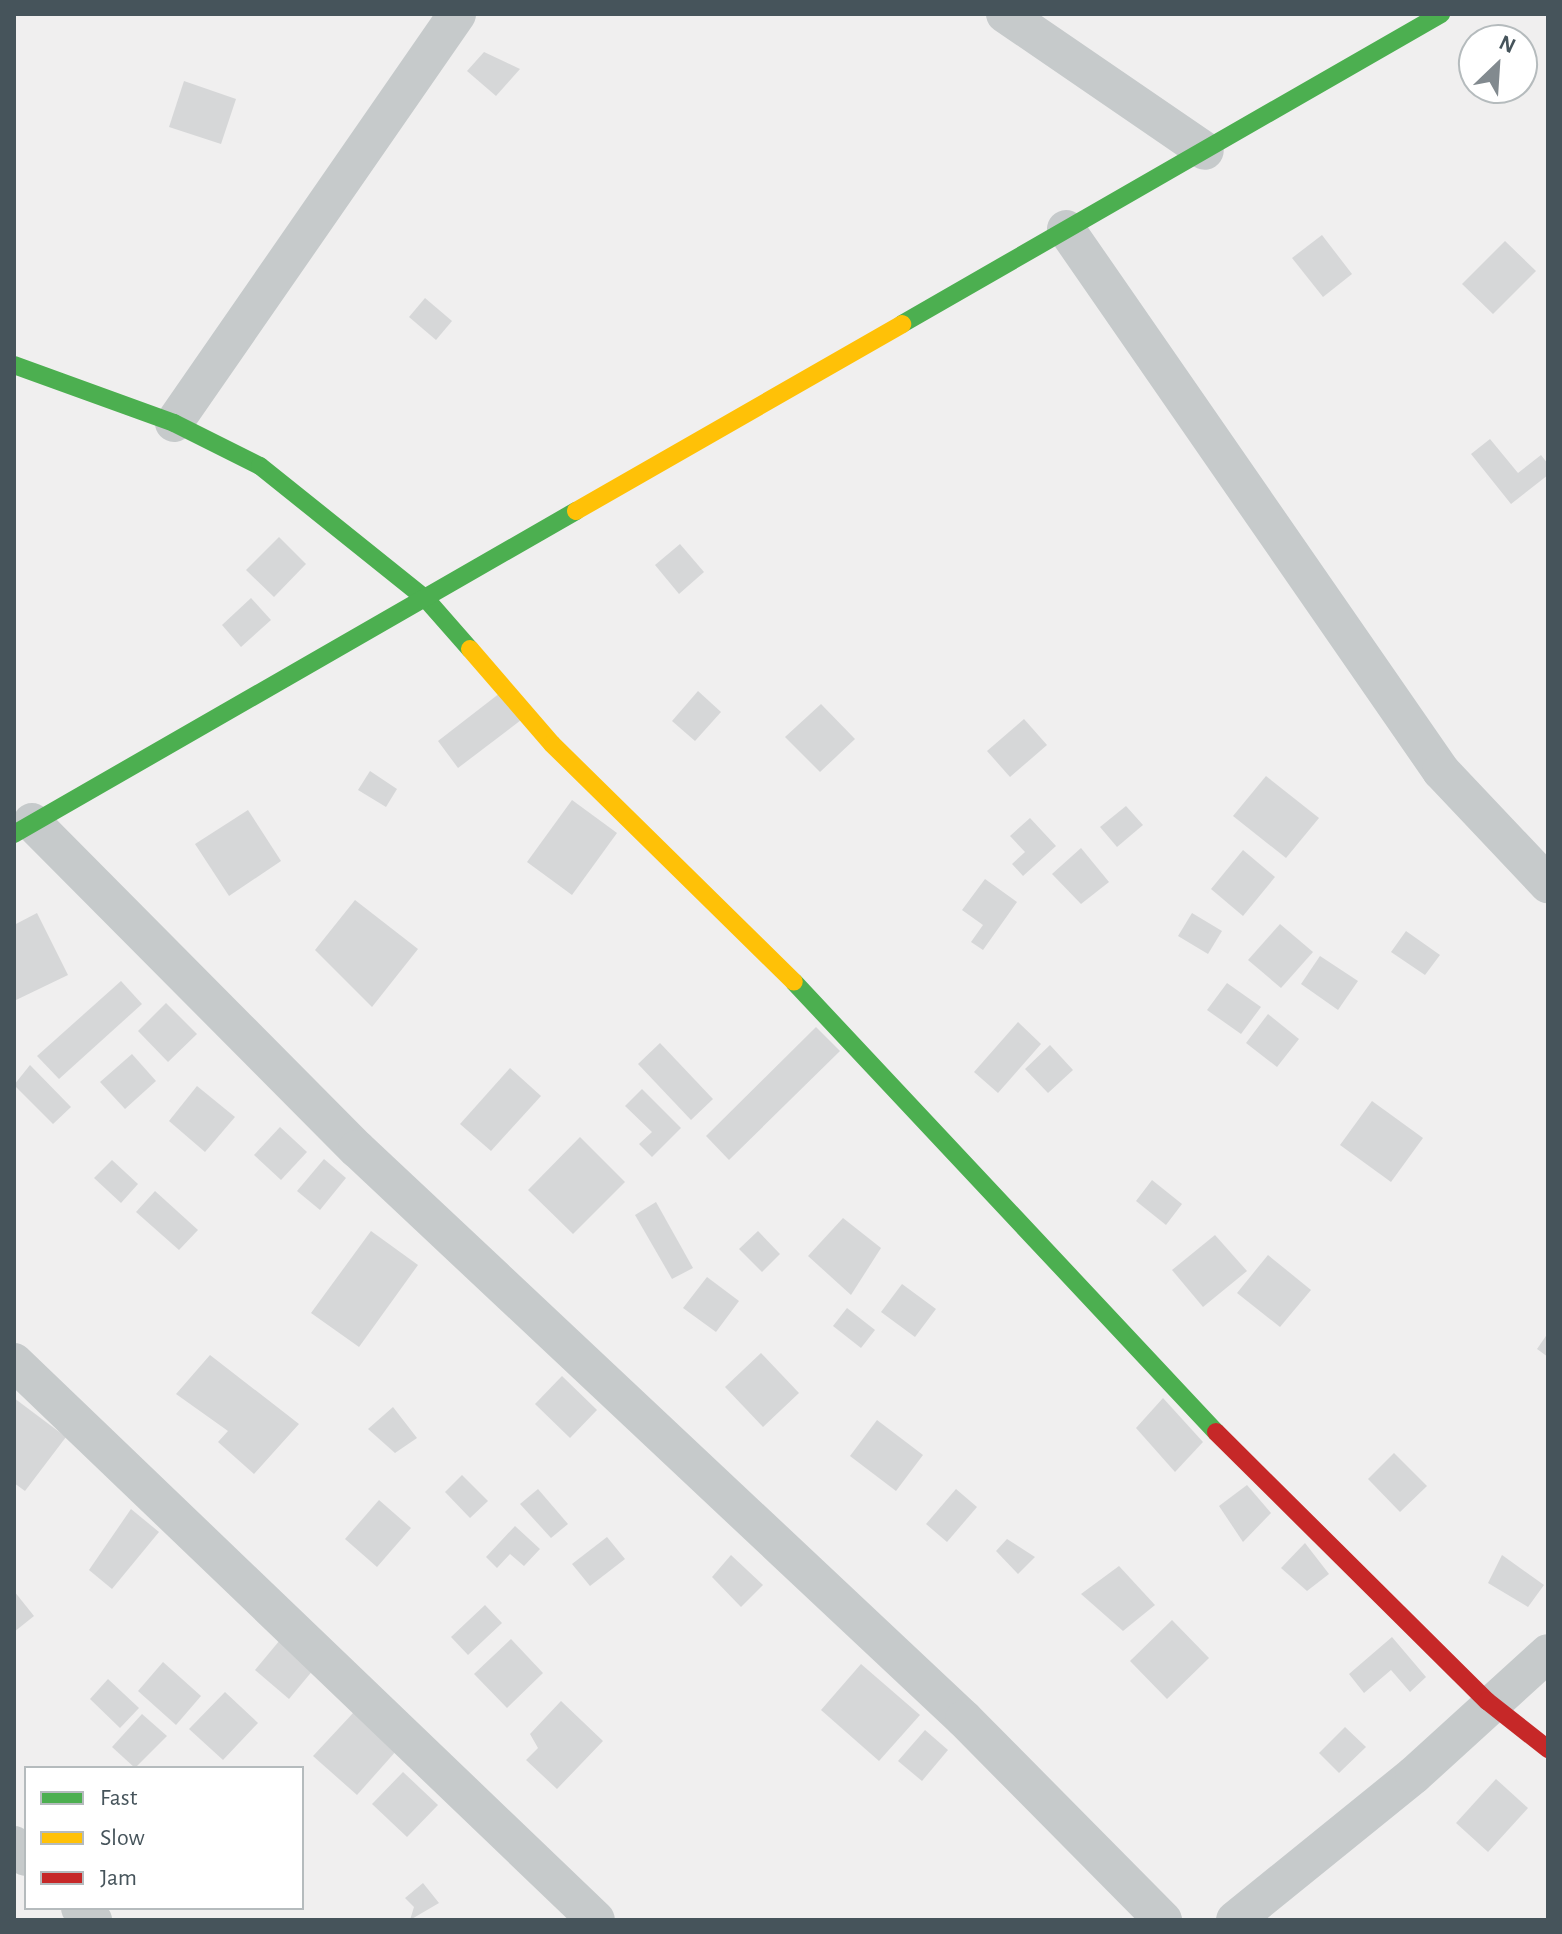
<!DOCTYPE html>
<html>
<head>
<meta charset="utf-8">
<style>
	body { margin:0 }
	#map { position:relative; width:1562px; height:1934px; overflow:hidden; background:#f0efef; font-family:"Alegreya Sans",sans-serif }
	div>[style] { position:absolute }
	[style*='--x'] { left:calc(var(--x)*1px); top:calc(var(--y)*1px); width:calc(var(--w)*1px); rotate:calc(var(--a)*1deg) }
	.building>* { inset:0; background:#d6d7d8 }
	.street>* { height:38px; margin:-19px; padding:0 19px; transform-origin:19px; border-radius:19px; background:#c6cacb }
	.fast>* { height:18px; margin:-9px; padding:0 9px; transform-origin:9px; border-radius:9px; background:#4caf50 }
	.slow>* { height:18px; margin:-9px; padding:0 9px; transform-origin:9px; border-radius:9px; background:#ffc107 }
	.jam>* { height:18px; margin:-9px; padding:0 9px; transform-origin:9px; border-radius:9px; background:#c62828 }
	span { translate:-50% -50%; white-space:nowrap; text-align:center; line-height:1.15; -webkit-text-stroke:6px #fff; paint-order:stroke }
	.frame { position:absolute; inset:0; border:16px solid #46545b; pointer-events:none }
	.legend { position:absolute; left:24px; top:1766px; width:280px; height:144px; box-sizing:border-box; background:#fff; border:2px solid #b5bbbd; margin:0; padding:10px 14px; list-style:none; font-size:24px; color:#46545b }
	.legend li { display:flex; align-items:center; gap:16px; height:40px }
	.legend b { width:40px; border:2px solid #b5bbbd }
	.north { position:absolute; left:1458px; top:24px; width:80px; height:80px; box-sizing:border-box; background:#fff; border:2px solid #b5bbbd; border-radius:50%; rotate:25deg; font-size:22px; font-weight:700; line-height:32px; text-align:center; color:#46545b }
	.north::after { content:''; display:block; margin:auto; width:28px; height:36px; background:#828a8f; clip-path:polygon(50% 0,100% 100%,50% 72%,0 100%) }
</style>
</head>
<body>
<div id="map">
	<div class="building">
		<div style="clip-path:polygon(484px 52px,520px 69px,496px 96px,467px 71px)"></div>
		<div style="clip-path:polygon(184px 81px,236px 99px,221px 144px,169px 127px)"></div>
		<div style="clip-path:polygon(1322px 235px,1352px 274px,1323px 297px,1292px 258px)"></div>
		<div style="clip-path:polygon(1505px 241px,1536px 271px,1493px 314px,1462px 284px)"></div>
		<div style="clip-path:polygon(425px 298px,452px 321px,436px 340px,409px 317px)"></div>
		<div style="clip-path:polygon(1490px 439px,1518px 473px,1541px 455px,1548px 464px,1548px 475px,1511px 504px,1471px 454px)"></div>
		<div style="clip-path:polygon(279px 537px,306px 564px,274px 597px,246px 570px)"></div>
		<div style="clip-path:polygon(680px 544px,704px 572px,679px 594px,655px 565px)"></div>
		<div style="clip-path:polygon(251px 598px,271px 620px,241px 647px,222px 625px)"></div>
		<div style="clip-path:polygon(698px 691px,721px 712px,695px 741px,672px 721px)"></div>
		<div style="clip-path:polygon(500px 693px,521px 720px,458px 768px,438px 741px)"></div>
		<div style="clip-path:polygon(821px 704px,855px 739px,820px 772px,785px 737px)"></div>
		<div style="clip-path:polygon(1024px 719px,1047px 745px,1010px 777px,987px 751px)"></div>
		<div style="clip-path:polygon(370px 771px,397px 789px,386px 807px,358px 790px)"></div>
		<div style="clip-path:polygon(1266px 776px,1319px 818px,1286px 858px,1233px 816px)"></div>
		<div style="clip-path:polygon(572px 800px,617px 833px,572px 895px,527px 862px)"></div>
		<div style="clip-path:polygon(1126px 806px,1143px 825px,1117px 847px,1100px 827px)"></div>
		<div style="clip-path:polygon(248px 810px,281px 861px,229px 896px,195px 844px)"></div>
		<div style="clip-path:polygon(1030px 818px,1056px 846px,1023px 876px,1012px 864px,1025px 852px,1010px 836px)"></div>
		<div style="clip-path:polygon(1081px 848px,1109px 882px,1081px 904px,1052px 874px)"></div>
		<div style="clip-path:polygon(1243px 850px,1275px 877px,1243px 916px,1211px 889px)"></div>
		<div style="clip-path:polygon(985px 879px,1017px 902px,983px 950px,971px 942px,983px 925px,962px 910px)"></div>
		<div style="clip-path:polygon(355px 900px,418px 949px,372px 1007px,315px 950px)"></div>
		<div style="clip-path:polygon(37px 913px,68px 975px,14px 1001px,14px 925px)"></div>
		<div style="clip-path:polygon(1192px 913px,1222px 931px,1208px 954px,1178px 936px)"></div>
		<div style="clip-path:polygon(1280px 924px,1313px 952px,1281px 988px,1248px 960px)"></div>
		<div style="clip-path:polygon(1406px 931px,1440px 955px,1425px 975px,1391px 952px)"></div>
		<div style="clip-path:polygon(1320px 956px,1358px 981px,1338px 1010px,1301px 984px)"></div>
		<div style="clip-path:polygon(121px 981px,142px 1004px,59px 1079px,37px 1056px)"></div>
		<div style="clip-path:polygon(1227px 983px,1261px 1007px,1241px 1034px,1207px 1010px)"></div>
		<div style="clip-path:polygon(166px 1003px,197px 1034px,168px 1062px,138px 1031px)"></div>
		<div style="clip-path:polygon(1268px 1014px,1299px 1039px,1277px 1067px,1246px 1043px)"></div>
		<div style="clip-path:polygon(1018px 1022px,1041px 1044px,998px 1093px,974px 1072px)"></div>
		<div style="clip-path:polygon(816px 1027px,840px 1051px,729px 1160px,706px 1136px)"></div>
		<div style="clip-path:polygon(660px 1043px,713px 1099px,691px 1120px,638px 1064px)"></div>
		<div style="clip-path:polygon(1050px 1045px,1073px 1070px,1048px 1093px,1025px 1069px)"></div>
		<div style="clip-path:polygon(132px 1054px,156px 1081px,125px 1109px,100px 1082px)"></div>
		<div style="clip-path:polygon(30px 1065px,71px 1107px,53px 1124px,14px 1085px)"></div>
		<div style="clip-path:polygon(510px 1068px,541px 1096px,491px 1151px,460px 1124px)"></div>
		<div style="clip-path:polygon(197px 1086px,235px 1117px,205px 1152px,169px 1121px)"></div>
		<div style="clip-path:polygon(642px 1089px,681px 1128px,652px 1157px,639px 1144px,652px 1132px,625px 1106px)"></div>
		<div style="clip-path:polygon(1372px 1101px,1423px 1138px,1391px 1182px,1340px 1145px)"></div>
		<div style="clip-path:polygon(280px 1127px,307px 1152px,281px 1180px,254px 1155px)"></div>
		<div style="clip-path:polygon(580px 1137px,625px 1182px,573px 1234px,528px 1190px)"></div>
		<div style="clip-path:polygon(324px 1159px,346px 1178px,320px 1210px,297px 1191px)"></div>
		<div style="clip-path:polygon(112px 1160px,138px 1184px,121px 1203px,94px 1178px)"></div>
		<div style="clip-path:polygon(1152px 1180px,1182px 1204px,1166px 1225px,1136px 1201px)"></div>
		<div style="clip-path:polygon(155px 1191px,198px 1230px,179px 1250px,136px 1212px)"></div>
		<div style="clip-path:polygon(656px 1202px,693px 1268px,672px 1279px,635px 1215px)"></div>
		<div style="clip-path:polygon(843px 1218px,881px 1248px,851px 1295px,808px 1256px)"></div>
		<div style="clip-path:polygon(371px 1231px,418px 1265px,359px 1347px,311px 1313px)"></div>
		<div style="clip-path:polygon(758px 1231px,780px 1254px,762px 1272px,739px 1249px)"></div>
		<div style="clip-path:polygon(1215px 1235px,1247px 1271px,1203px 1307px,1172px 1270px)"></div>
		<div style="clip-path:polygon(1268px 1255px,1311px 1290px,1280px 1327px,1237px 1293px)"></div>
		<div style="clip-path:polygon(707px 1277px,739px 1301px,716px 1332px,683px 1308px)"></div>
		<div style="clip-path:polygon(902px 1284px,936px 1309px,915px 1337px,881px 1312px)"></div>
		<div style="clip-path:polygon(847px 1308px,875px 1330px,861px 1348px,833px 1326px)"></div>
		<div style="clip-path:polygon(1548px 1333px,1548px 1357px,1537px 1349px)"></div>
		<div style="clip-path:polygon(761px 1353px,799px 1393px,763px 1427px,725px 1387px)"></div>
		<div style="clip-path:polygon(210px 1355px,299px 1424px,254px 1474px,218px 1442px,228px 1431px,176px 1394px)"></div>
		<div style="clip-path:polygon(562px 1376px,597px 1410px,570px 1438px,535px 1404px)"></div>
		<div style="clip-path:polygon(14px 1398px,66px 1437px,25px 1491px,14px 1483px)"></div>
		<div style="clip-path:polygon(1163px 1398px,1203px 1442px,1175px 1472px,1136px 1428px)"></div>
		<div style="clip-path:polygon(393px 1407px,417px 1438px,395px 1453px,368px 1429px)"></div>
		<div style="clip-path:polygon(877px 1420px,923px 1455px,896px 1491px,850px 1456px)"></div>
		<div style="clip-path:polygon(1394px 1453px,1427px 1486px,1400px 1512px,1368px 1479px)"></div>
		<div style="clip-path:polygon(462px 1475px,488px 1501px,470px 1518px,445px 1492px)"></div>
		<div style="clip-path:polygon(1247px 1485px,1271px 1513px,1243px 1542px,1219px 1506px)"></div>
		<div style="clip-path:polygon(538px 1489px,568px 1524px,551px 1538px,520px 1504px)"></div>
		<div style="clip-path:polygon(956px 1489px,977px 1507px,947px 1542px,926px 1524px)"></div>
		<div style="clip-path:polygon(379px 1500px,411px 1528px,377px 1567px,345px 1539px)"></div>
		<div style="clip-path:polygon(131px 1509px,159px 1532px,112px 1589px,89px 1570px)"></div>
		<div style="clip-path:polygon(515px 1526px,540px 1549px,524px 1566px,510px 1554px,497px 1568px,486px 1557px)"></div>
		<div style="clip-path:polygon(607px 1537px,625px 1559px,590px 1586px,572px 1564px)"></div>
		<div style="clip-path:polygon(1007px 1539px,1035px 1557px,1018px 1574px,996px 1551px)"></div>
		<div style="clip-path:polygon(1305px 1543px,1329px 1574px,1307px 1591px,1281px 1568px)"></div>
		<div style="clip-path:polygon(731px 1555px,763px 1585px,741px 1607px,712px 1577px)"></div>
		<div style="clip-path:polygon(1502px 1555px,1544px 1585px,1528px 1607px,1488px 1583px)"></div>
		<div style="clip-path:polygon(1119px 1566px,1155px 1605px,1123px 1631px,1081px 1594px)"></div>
		<div style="clip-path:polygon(14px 1591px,34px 1616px,14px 1632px)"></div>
		<div style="clip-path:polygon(485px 1605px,502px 1623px,468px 1655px,451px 1637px)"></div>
		<div style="clip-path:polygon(1172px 1620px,1209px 1658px,1167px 1699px,1130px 1661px)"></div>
		<div style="clip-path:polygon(1392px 1637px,1426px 1677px,1410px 1692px,1391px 1670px,1364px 1693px,1349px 1674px)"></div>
		<div style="clip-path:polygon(511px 1639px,543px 1673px,507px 1708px,474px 1674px)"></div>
		<div style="clip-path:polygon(280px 1640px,314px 1669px,289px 1699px,255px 1670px)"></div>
		<div style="clip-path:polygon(163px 1662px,201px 1696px,176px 1725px,138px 1691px)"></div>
		<div style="clip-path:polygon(861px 1664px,920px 1715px,879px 1761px,821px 1710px)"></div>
		<div style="clip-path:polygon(108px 1679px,139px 1708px,120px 1728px,90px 1699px)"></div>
		<div style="clip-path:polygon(225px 1692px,258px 1723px,223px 1760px,189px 1729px)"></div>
		<div style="clip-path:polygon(561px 1701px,603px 1741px,557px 1789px,526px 1760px,538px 1748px,530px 1734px)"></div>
		<div style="clip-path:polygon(354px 1712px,397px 1750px,357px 1795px,313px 1756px)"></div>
		<div style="clip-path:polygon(142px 1714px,167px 1736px,135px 1768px,112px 1747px)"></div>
		<div style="clip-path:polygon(1345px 1727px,1366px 1747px,1339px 1773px,1319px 1753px)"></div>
		<div style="clip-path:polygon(925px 1730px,948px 1750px,922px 1781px,898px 1761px)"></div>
		<div style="clip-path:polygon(403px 1772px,438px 1805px,407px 1837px,372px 1804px)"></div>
		<div style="clip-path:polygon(1496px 1779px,1528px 1808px,1488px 1852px,1456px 1823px)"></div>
		<div style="clip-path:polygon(423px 1883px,439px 1903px,410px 1920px,414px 1907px,405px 1898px)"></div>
	</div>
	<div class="street">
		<div style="--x:1005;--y:14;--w:242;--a:34.4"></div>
		<div style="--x:1066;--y:229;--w:659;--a:55.32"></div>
		<div style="--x:1441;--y:771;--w:156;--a:46.6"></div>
		<div style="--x:174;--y:423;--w:497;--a:-55.3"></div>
		<div style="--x:32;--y:822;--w:461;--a:45.2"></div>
		<div style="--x:357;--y:1149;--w:833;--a:43.2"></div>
		<div style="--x:964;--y:1719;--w:283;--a:45.3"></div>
		<div style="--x:14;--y:1362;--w:806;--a:43.79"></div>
		<div style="--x:14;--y:1845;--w:17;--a:45"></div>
		<div style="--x:80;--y:1908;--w:18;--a:43"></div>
		<div style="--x:1235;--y:1920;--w:230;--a:-39"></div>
		<div style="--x:1414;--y:1775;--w:181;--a:-42.3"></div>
	</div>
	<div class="fast">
		<div style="--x:902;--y:324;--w:622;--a:-29.9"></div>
		<div style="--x:14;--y:365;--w:170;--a:19.9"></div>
		<div style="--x:174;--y:423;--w:96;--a:26.6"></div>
		<div style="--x:260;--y:466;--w:213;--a:38.7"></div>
		<div style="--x:426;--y:599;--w:67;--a:48.7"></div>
		<div style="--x:14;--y:834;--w:648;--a:-29.89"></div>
		<div style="--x:794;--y:982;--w:617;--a:46.84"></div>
	</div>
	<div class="slow">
		<div style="--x:576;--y:511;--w:376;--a:-29.8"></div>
		<div style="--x:470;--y:649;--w:125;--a:49.2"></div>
		<div style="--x:552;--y:744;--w:339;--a:44.5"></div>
	</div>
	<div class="jam">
		<div style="--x:1216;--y:1432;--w:382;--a:44.8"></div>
		<div style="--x:1487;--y:1701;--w:78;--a:38.2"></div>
	</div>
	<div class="frame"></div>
	<ul class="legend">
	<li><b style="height:10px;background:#4caf50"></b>Fast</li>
	<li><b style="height:10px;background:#ffc107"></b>Slow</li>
	<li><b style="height:10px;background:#c62828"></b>Jam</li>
	</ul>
	<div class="north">N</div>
</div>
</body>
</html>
